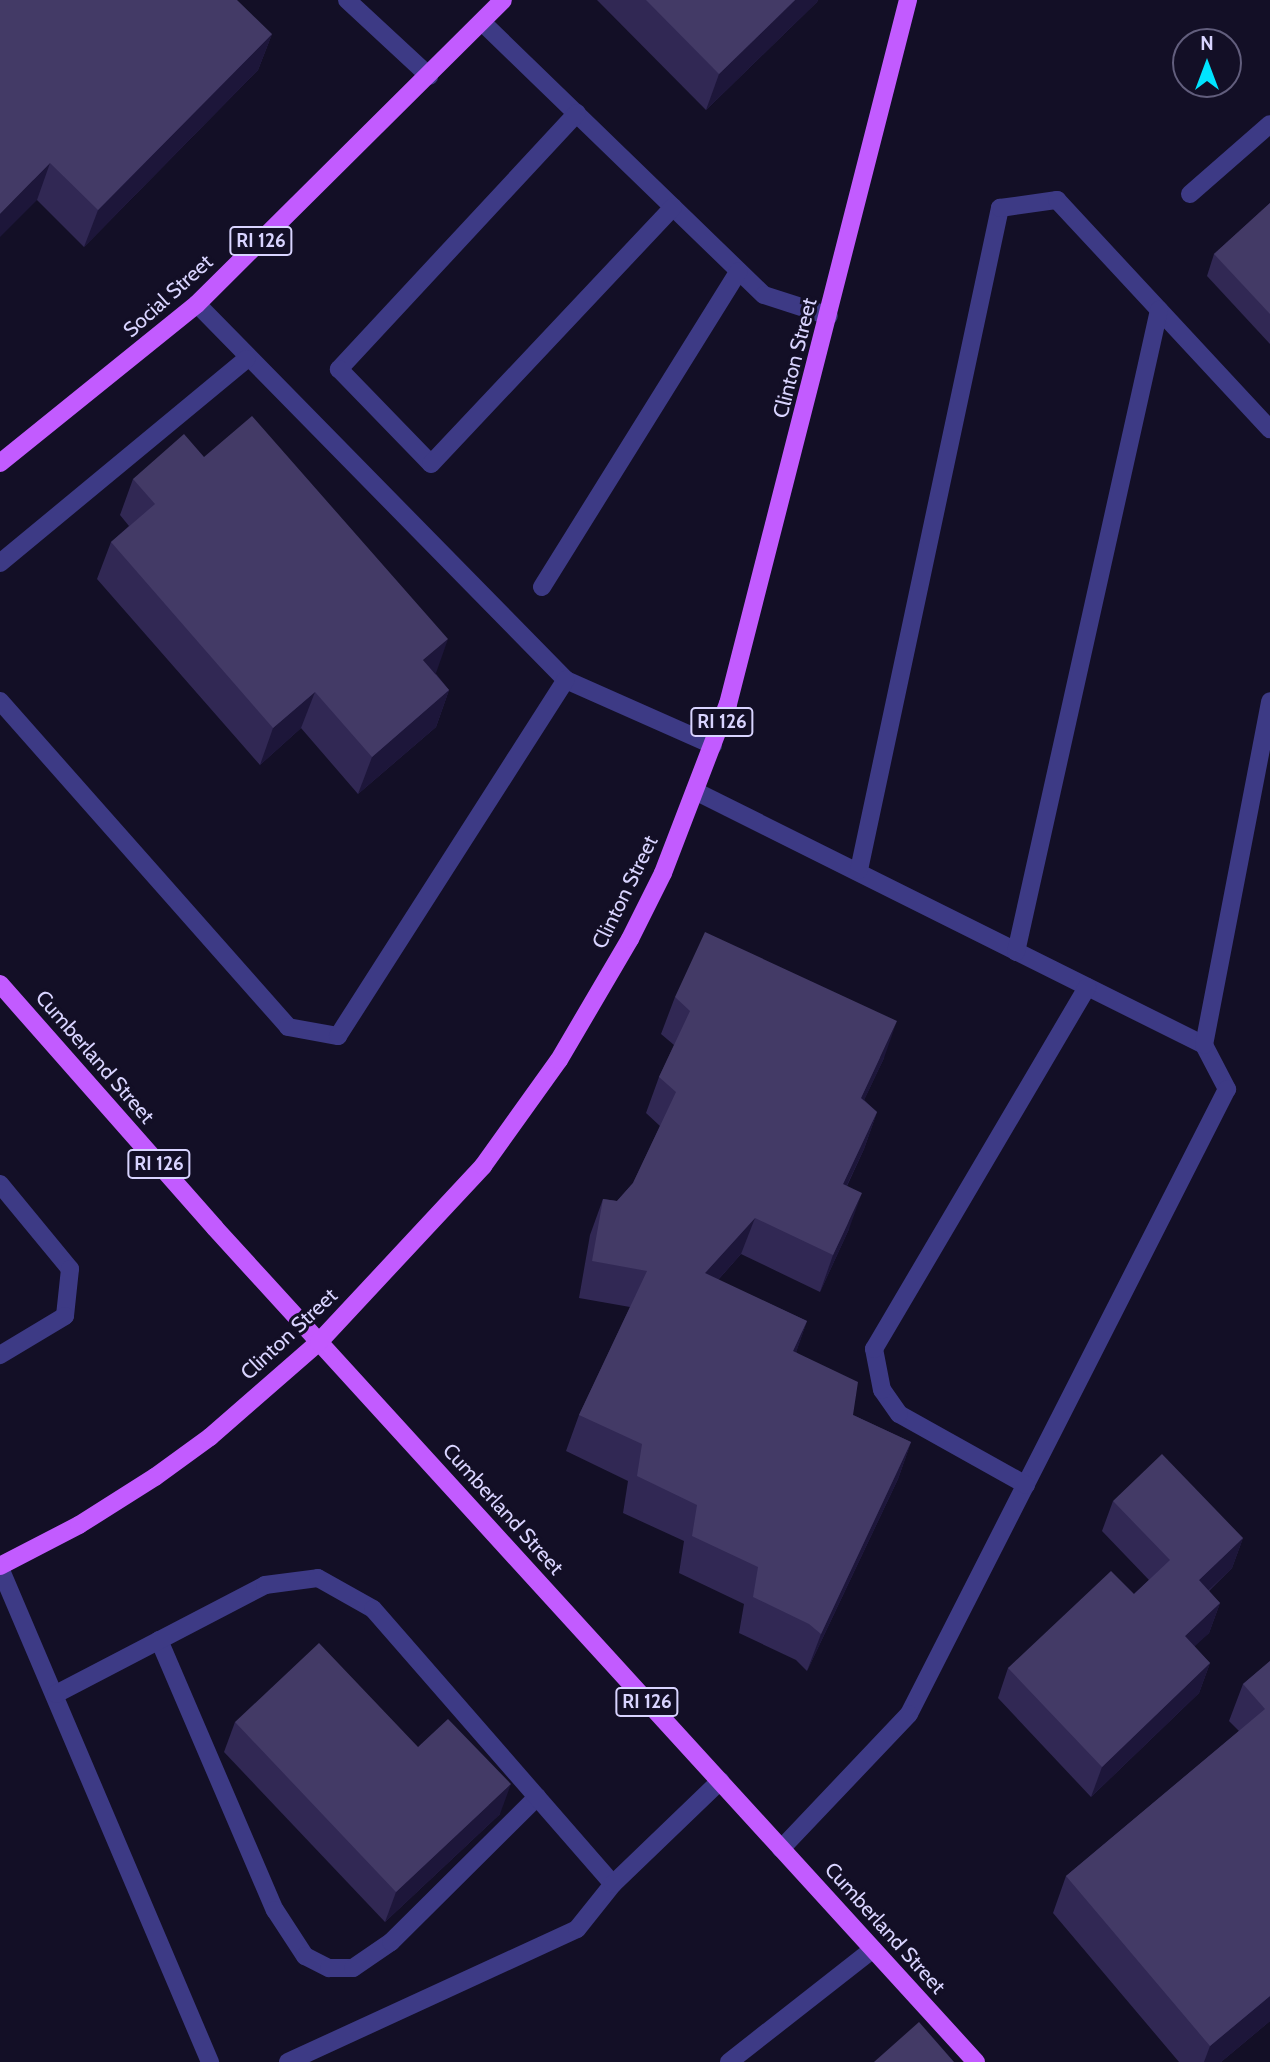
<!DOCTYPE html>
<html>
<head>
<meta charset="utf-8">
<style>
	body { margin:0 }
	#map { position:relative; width:1270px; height:2062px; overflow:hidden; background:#130f26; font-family:Cabin,sans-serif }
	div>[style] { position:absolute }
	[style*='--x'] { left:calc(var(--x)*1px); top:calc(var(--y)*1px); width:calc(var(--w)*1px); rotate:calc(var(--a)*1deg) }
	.minor>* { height:18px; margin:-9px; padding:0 9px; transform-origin:9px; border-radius:9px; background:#3d3a85 }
	.major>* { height:18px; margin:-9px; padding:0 9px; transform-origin:9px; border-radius:9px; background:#c25bff }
	.wall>* { inset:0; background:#312854 }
	.shaded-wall>* { inset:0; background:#1d163a }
	.building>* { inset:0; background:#433a66 }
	span { translate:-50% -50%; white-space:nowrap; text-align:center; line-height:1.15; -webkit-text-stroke:6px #130f26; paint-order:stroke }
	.shield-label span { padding:2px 5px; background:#130f26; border:2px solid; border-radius:5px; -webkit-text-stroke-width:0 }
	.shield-label { font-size:19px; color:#d9d4ff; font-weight:700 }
	.street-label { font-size:21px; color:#d9d4ff }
	.north { position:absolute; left:1172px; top:28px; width:70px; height:70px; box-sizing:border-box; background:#130f26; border:2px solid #625e7d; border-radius:50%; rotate:0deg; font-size:19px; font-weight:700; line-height:28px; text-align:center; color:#d9d4ff }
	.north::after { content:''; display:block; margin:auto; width:24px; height:32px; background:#00e5ff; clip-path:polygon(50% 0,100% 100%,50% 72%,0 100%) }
</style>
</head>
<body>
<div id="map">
	<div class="minor">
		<div style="--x:347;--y:0;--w:112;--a:42.8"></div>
		<div style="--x:482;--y:22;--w:392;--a:44.1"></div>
		<div style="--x:764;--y:295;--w:68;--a:17.9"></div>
		<div style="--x:577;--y:113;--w:350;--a:132.9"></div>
		<div style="--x:339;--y:369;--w:132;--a:45.9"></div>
		<div style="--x:431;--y:464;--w:353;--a:-46.7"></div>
		<div style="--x:1190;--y:194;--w:106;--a:-41.2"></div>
		<div style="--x:197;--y:304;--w:527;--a:45.54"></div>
		<div style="--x:566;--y:680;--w:161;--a:23.9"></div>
		<div style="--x:0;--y:563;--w:320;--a:-39.6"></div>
		<div style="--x:542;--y:587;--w:372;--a:-58.1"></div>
		<div style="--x:0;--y:701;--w:435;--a:48.5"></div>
		<div style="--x:288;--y:1027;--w:51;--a:10.2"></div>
		<div style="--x:338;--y:1036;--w:423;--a:-57.4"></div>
		<div style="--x:695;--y:791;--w:569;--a:26.52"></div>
		<div style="--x:1204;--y:1045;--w:50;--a:62.4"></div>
		<div style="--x:1227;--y:1089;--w:701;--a:116.97"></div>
		<div style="--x:909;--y:1714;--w:186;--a:133.5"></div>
		<div style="--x:859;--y:870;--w:677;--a:-77.98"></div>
		<div style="--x:1000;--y:208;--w:58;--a:-8"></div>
		<div style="--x:1057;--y:200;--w:313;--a:47.1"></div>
		<div style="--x:1016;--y:952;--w:658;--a:-77.44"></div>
		<div style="--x:1204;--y:1045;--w:350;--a:-79.1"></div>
		<div style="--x:0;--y:1184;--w:110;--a:50.5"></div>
		<div style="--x:70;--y:1269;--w:47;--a:96.1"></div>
		<div style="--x:65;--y:1316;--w:76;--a:149"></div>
		<div style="--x:1026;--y:1485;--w:145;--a:-150.8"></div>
		<div style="--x:899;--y:1414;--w:29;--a:-125"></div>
		<div style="--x:882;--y:1390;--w:42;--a:-101"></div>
		<div style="--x:874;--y:1349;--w:420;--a:-59.5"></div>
		<div style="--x:0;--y:1568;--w:537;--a:66.97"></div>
		<div style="--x:159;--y:1640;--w:294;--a:66.8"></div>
		<div style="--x:275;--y:1910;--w:55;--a:56.9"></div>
		<div style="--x:305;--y:1956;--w:27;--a:27"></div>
		<div style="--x:329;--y:1968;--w:24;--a:0"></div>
		<div style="--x:353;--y:1968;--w:46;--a:-34.4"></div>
		<div style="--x:391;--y:1942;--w:206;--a:-44.8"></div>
		<div style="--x:56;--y:1694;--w:236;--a:-27.5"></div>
		<div style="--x:265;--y:1585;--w:53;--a:-7.5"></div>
		<div style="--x:318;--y:1578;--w:63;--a:29.4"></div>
		<div style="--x:373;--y:1609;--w:365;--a:48.9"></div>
		<div style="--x:288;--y:2062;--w:318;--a:-24.7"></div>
		<div style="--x:577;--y:1929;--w:58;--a:-51.3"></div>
		<div style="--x:613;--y:1884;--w:149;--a:-43.9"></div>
		<div style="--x:729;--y:2062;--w:183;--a:-38.1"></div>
	</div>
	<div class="major">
		<div style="--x:0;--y:463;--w:253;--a:-38.9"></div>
		<div style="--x:197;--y:304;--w:431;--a:-44.8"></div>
		<div style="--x:0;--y:984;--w:325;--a:48.6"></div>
		<div style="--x:215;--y:1228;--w:1129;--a:47.62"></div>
		<div style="--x:0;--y:1566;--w:89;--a:-27.4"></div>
		<div style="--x:79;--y:1525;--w:90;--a:-32.3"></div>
		<div style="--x:155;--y:1477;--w:68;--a:-36"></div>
		<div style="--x:210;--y:1437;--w:145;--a:-41.1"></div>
		<div style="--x:319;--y:1342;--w:241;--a:-47"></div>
		<div style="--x:483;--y:1166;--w:130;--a:-54.4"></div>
		<div style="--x:559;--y:1060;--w:140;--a:-59.6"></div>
		<div style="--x:630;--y:939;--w:74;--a:-63.4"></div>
		<div style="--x:663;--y:873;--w:181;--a:-69"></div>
		<div style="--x:728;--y:704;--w:727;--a:-75.66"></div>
	</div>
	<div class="wall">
		<div style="clip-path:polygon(0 0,272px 34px,258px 70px,84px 247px,37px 200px)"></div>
		<div style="clip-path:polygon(597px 0,818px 0,817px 2px,706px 110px)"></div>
		<div style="clip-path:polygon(1270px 203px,1270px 344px,1207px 276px,1214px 254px)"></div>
		<div style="clip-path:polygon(204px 457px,436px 674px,449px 690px,436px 727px,358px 794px,301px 728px,260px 765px,97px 579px,111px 542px,129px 526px,120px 515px,133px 479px)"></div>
		<div style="clip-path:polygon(675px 997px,884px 1058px,864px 1100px,877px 1112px,864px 1149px,847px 1186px,849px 1229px,820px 1292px,741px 1254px,718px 1280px,807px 1321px,796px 1352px,853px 1415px,911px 1442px,898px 1479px,807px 1671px,796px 1660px,739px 1633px,744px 1604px,679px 1573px,684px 1541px,623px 1513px,628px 1481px,566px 1451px,579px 1415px,630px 1307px,579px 1298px,590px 1235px,603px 1199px,617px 1201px,633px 1183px,660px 1126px,646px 1113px,659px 1077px,674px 1045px,661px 1034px)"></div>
		<div style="clip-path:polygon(1113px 1501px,1243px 1538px,1232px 1568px,1209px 1591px,1220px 1603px,1209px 1633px,1194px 1646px,1210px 1663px,1199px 1693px,1091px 1797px,998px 1698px,1008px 1668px,1134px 1594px,1149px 1580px,1102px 1531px)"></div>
		<div style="clip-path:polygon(1270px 1661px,1270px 2021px,1221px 2062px,1179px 2062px,1053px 1913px,1066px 1876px,1239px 1731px,1229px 1721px,1243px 1684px)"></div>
		<div style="clip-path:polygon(235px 1722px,418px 1747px,500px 1814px,385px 1922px,224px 1752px)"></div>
	</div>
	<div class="shaded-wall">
		<div style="clip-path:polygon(795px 0,818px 0,817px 2px,706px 110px,719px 74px)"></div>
		<div style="clip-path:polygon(272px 34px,258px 70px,84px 247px,98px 210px)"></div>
		<div style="clip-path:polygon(50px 163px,37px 200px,0 237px,0 214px)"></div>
		<div style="clip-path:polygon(448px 639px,435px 676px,423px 660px)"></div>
		<div style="clip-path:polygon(449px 690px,436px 727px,358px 794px,372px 757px)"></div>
		<div style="clip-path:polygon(315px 692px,301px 728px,260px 765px,273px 728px)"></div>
		<div style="clip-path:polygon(897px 1021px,884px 1058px,848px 1134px,861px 1098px)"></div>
		<div style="clip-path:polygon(877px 1112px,864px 1149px,830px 1221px,843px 1184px)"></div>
		<div style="clip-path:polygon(862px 1193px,849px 1229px,820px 1292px,833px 1255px)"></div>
		<div style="clip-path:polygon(755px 1218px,741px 1254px,691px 1310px,705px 1273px)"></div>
		<div style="clip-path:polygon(807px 1321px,794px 1358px,793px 1351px)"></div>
		<div style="clip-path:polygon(911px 1442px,898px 1479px,807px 1671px,821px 1634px)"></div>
		<div style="clip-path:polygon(1243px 1538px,1232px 1568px,1188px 1610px,1199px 1580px)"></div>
		<div style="clip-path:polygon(1220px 1603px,1209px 1633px,1174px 1666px,1185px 1636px)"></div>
		<div style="clip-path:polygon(1210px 1663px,1199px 1693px,1091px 1797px,1102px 1767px)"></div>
		<div style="clip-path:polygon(511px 1784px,500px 1814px,385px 1922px,396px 1892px)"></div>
		<div style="clip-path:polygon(1270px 1996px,1270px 2021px,1221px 2062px,1204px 2062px,1210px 2046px)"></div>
	</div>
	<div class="building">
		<div style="clip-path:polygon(0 0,237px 0,272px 34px,98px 210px,50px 163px,0 214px)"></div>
		<div style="clip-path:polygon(646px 0,795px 0,719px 74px)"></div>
		<div style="clip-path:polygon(1270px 203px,1270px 314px,1214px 254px)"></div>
		<div style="clip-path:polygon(252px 416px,448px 639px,423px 660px,449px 690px,372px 757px,315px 692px,273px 728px,111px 542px,155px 504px,133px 479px,184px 434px,204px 457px)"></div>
		<div style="clip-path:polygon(705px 932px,897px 1021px,861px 1098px,877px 1112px,843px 1184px,862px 1193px,833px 1255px,755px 1218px,705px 1273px,807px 1321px,793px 1351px,858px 1382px,853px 1415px,911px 1442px,821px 1634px,809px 1624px,753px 1597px,758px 1567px,692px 1536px,697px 1505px,637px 1476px,642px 1444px,579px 1415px,647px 1271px,592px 1261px,603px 1199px,617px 1201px,633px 1183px,676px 1092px,659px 1077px,690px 1011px,675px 997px)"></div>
		<div style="clip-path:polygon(1162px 1454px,1243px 1538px,1199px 1580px,1220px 1603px,1185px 1636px,1210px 1663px,1102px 1767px,1008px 1668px,1111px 1571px,1134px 1594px,1170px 1560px,1113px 1501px)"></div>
		<div style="clip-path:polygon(319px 1643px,418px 1747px,448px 1719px,511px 1784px,396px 1892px,235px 1722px)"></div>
		<div style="clip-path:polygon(1270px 1661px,1270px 1996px,1210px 2046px,1066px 1876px,1265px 1709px,1243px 1684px)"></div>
		<div style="clip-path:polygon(919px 2022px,954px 2062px,874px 2062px)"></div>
	</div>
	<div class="shield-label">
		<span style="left:261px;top:241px">RI 126</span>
		<span style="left:722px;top:722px">RI 126</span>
		<span style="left:159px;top:1164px">RI 126</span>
		<span style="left:647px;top:1702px">RI 126</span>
	</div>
	<div class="street-label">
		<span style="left:168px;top:296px;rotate:-42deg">Social Street</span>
		<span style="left:795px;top:358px;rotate:-76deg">Clinton Street</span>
		<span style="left:625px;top:892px;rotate:-64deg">Clinton Street</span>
		<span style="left:95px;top:1057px;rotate:49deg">Cumberland Street</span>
		<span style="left:289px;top:1334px;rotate:-43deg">Clinton Street</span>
		<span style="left:503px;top:1509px;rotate:48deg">Cumberland Street</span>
		<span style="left:885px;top:1928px;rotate:48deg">Cumberland Street</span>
	</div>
	<div class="north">N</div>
</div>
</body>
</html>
